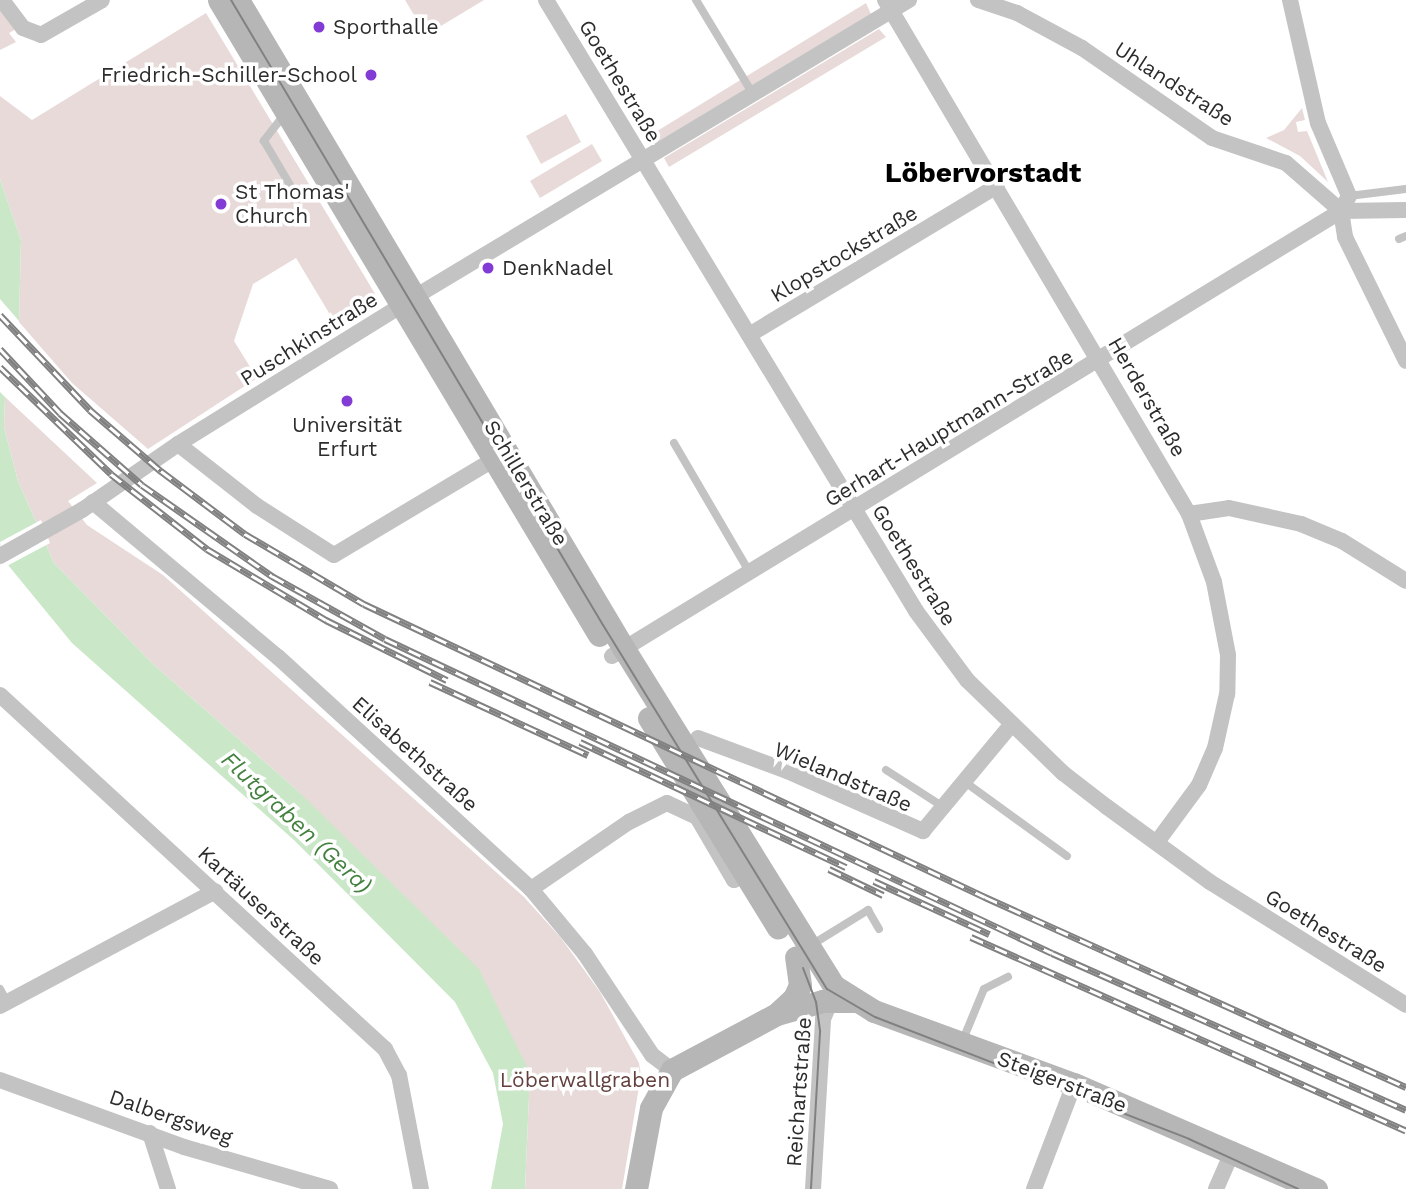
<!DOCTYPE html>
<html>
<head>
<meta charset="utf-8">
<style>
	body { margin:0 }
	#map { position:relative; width:1406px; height:1189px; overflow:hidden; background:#fff; font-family:"Work Sans",sans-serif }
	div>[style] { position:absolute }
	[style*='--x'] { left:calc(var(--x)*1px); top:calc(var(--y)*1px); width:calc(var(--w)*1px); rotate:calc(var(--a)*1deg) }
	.green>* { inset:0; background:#e9dada }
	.water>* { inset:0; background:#cae7c8 }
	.pier>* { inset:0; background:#fff }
	.service>* { height:8px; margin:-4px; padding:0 4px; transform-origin:4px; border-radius:4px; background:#c3c3c3 }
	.minor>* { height:16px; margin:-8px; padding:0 8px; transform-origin:8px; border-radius:8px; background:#c3c3c3 }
	.secondary>* { height:23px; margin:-11.5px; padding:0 11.5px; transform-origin:11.5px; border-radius:11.5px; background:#b6b6b6 }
	.tram>* { height:2px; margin:-1px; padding:0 1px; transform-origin:1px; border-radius:1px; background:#818181 }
	.rail>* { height:7px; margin-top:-3.5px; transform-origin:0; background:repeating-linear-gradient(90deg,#fff 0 13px,#818181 0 26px); box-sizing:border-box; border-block:2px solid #818181 }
	.dots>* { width:19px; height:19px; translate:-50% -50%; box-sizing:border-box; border:4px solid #fff; border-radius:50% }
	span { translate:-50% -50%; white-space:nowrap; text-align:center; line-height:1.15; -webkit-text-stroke:7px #fff; paint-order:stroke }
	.poi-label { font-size:21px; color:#2c2c2c }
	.left { translate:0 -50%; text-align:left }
	.right { translate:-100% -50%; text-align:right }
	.street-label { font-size:21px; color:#2c2c2c }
	.park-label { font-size:21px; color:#63403d }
	.water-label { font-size:23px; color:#43813f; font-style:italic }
	.district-label { font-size:28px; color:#000; font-weight:700 }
</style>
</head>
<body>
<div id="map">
	<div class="green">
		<div style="clip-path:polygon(405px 0,484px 0,426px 35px)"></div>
		<div style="clip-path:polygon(866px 3px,871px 14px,654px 144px,649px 136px)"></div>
		<div style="clip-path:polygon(0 8px,16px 29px,9px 33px,16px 42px,0 50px)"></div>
		<div style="clip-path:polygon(206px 13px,380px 302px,338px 328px,296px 258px,253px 284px,234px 341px,257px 378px,148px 449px,72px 383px,19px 322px,21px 240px,0 179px,0 96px,32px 120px)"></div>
		<div style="clip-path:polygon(879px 29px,886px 37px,669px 167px,664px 158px)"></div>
		<div style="clip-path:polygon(1302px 108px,1305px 120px,1296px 122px,1298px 132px,1307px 131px,1328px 182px,1300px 156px,1266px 138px,1284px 130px)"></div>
		<div style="clip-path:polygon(566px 114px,581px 142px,541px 164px,526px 136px)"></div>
		<div style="clip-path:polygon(592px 144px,602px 161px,540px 198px,530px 181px)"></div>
		<div style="clip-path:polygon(5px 397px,97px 483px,68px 501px,87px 525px,163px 575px,524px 897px,561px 938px,600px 992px,639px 1063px,641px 1075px,622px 1189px,525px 1189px,530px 1073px,298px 791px,154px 665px,54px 563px,18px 481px,4px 427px)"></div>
	</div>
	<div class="water">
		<div style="clip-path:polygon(0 179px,21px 240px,19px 321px,0 299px)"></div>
		<div style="clip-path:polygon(0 392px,5px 397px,4px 427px,18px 481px,54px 563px,154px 665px,298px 791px,479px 969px,530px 1073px,525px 1189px,491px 1189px,503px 1124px,493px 1073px,455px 1002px,295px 841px,72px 643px,8px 565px,0 544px)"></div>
	</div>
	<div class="pier">
		<div style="clip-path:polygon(41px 520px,50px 543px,5px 567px,0 542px)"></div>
	</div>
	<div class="service">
		<div style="--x:696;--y:0;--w:110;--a:58.8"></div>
		<div style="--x:284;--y:115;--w:33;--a:128"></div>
		<div style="--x:264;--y:141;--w:63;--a:59.3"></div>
		<div style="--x:296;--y:195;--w:35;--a:0"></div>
		<div style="--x:1349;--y:196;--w:57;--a:-7"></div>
		<div style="--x:1399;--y:239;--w:8;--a:-23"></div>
		<div style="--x:674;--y:443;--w:151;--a:59.7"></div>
		<div style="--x:886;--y:770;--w:70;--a:32.8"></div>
		<div style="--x:965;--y:782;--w:126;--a:36"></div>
		<div style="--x:813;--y:944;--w:65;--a:-31.7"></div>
		<div style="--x:868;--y:910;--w:22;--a:60"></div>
		<div style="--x:0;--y:989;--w:15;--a:62"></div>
		<div style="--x:962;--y:1042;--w:57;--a:-67.5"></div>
		<div style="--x:984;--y:989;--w:27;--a:-27"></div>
	</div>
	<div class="minor">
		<div style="--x:2;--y:0;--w:35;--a:53"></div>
		<div style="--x:23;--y:28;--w:19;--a:21"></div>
		<div style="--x:41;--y:35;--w:70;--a:-29.8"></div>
		<div style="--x:546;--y:0;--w:714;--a:58.8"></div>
		<div style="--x:916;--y:611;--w:86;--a:53.5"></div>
		<div style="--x:967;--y:680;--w:134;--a:44.1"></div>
		<div style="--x:1063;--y:773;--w:56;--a:37.7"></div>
		<div style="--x:1107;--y:807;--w:127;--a:36.1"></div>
		<div style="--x:1210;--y:882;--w:231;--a:32.1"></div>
		<div style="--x:885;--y:0;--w:597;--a:59.4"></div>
		<div style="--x:1189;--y:514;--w:72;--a:69.8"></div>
		<div style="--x:1214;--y:582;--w:74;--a:79.1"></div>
		<div style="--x:1228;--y:655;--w:39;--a:91"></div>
		<div style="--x:1227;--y:694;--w:55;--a:102.5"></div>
		<div style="--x:1215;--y:748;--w:40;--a:113.4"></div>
		<div style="--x:1199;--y:785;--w:71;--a:126.4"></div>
		<div style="--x:978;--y:0;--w:41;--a:18.4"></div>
		<div style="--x:1017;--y:13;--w:74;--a:28.3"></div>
		<div style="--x:1082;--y:48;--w:158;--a:34.7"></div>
		<div style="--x:1212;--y:138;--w:78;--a:18.7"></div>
		<div style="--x:1286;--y:163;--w:73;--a:41.1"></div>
		<div style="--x:1290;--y:0;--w:126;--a:77.2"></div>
		<div style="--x:1318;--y:123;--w:79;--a:67"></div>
		<div style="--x:1349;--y:196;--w:17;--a:118"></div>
		<div style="--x:1341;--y:211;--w:26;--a:81"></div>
		<div style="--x:1345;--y:237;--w:138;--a:63.8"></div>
		<div style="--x:1341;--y:211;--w:65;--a:-0.9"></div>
		<div style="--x:749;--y:335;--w:289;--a:-31"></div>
		<div style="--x:178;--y:444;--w:100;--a:38.1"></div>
		<div style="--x:257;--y:506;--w:91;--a:32.5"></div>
		<div style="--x:334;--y:555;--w:183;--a:-30.9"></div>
		<div style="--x:93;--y:502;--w:241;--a:40"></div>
		<div style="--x:278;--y:657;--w:343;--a:42.5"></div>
		<div style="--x:531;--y:889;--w:85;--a:50.3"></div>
		<div style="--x:585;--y:954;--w:121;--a:56.4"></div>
		<div style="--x:652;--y:1055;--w:25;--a:37"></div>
		<div style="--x:1189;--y:514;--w:40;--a:-8.5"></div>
		<div style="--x:1229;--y:508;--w:74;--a:12.5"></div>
		<div style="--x:1301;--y:524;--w:44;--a:22.5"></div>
		<div style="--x:1342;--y:541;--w:75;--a:32"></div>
		<div style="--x:0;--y:556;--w:94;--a:-29.3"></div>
		<div style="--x:82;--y:510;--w:116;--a:-34.5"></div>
		<div style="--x:178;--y:444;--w:288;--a:-31.8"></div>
		<div style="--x:423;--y:292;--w:567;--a:-31"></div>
		<div style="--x:612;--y:656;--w:854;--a:-31.4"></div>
		<div style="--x:0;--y:695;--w:523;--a:42.6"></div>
		<div style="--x:385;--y:1049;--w:30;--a:62"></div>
		<div style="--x:399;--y:1075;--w:116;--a:79.1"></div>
		<div style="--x:698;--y:738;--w:95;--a:20.3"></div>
		<div style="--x:787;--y:771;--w:149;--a:23.8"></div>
		<div style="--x:923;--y:831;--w:138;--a:-50.3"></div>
		<div style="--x:531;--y:889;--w:119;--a:-34.4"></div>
		<div style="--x:629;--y:822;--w:42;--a:-26.6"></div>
		<div style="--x:667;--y:803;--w:33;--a:25"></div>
		<div style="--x:697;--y:817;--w:73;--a:59.6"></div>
		<div style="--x:734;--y:880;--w:11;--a:-34"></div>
		<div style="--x:0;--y:1006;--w:244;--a:-28.1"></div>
		<div style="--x:0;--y:1080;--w:196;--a:20"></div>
		<div style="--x:184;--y:1147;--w:152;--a:16"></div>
		<div style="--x:150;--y:1133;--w:59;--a:72.2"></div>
		<div style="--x:813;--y:1189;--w:170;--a:-86.6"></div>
		<div style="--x:823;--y:1019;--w:21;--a:-67"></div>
		<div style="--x:1034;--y:1189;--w:112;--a:-69.1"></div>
		<div style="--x:1216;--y:1189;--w:43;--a:-66.4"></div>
	</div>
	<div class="secondary">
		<div style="--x:219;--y:0;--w:740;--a:59.1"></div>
		<div style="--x:238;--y:0;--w:755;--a:59.26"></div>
		<div style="--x:624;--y:649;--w:397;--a:58.1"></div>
		<div style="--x:834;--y:986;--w:47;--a:32"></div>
		<div style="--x:874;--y:1011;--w:213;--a:20.1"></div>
		<div style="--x:1074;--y:1084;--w:264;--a:23.5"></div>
		<div style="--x:649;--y:718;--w:246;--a:58.4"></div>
		<div style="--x:779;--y:1012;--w:21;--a:-43"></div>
		<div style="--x:794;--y:998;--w:14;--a:-65"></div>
		<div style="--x:800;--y:985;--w:28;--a:-98"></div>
		<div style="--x:636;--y:1189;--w:82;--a:-79.5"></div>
		<div style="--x:651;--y:1108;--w:43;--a:-61.1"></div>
		<div style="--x:672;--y:1070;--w:119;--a:-28.1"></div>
		<div style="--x:777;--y:1014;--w:48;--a:-15.8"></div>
		<div style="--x:823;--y:1001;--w:31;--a:0"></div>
	</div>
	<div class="tram">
		<div style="--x:231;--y:0;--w:727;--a:59.24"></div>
		<div style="--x:603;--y:625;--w:427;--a:58.4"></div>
		<div style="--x:827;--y:989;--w:56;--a:30.3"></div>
		<div style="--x:875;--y:1017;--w:337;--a:21.2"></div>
		<div style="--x:1189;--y:1139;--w:120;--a:24.6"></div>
		<div style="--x:803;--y:968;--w:36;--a:69"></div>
		<div style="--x:816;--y:1002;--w:30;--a:82"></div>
		<div style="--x:820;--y:1032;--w:157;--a:93.3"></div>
	</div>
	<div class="rail">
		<div style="--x:0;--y:315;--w:131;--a:46.5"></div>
		<div style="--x:90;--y:410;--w:94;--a:40.7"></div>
		<div style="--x:161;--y:471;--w:105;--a:36.9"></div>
		<div style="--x:245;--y:534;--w:138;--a:30.5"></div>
		<div style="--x:364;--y:604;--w:687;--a:25.26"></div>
		<div style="--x:985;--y:897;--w:462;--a:24.3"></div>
		<div style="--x:0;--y:349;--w:88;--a:46.8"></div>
		<div style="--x:60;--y:413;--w:109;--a:41.3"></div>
		<div style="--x:142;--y:485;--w:159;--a:35"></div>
		<div style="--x:272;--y:576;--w:129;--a:29.1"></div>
		<div style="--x:385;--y:639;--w:737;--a:25.21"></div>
		<div style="--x:1052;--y:953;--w:387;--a:23.9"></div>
		<div style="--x:0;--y:367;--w:154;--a:43.9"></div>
		<div style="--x:111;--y:474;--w:122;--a:38"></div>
		<div style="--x:207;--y:549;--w:139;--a:30.8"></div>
		<div style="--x:326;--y:620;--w:135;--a:26.4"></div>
		<div style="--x:430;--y:682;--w:174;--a:24.8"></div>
		<div style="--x:580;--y:742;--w:294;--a:25.2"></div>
		<div style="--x:829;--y:869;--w:60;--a:25.7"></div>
		<div style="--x:874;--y:881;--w:127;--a:24.7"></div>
		<div style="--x:971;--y:937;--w:476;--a:24"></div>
	</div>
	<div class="dots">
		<div style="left:319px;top:27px;background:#833bd6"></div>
		<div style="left:371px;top:75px;background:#833bd6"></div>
		<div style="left:221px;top:204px;background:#833bd6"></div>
		<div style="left:488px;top:268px;background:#833bd6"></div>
		<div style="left:347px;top:401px;background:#833bd6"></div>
	</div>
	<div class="poi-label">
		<span class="left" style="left:333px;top:27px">Sporthalle</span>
		<span class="right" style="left:357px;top:75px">Friedrich-Schiller-School</span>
		<span class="left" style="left:235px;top:204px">St Thomas'<br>Church</span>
		<span class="left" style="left:502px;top:268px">DenkNadel</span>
		<span style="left:347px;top:437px">Universität<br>Erfurt</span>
	</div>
	<div class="street-label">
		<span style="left:620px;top:81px;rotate:59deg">Goethestraße</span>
		<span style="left:1174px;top:84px;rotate:33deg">Uhlandstraße</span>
		<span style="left:844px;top:254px;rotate:-31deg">Klopstockstraße</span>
		<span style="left:309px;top:339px;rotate:-32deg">Puschkinstraße</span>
		<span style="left:1147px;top:397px;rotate:60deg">Herderstraße</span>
		<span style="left:949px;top:428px;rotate:-31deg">Gerhart-Hauptmann-Straße</span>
		<span style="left:526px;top:483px;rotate:59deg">Schillerstraße</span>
		<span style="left:914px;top:565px;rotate:58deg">Goethestraße</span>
		<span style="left:415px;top:754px;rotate:42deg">Elisabethstraße</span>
		<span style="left:843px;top:777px;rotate:23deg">Wielandstraße</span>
		<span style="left:261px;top:906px;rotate:43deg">Kartäuserstraße</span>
		<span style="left:1326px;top:931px;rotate:32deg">Goethestraße</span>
		<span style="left:1062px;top:1082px;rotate:21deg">Steigerstraße</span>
		<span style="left:799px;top:1092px;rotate:-86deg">Reichartstraße</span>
		<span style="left:171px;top:1117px;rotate:19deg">Dalbergsweg</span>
	</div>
	<div class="park-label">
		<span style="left:585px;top:1080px">Löberwallgraben</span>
	</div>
	<div class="water-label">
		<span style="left:296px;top:823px;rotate:43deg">Flutgraben (Gera)</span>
	</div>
	<div class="district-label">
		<span style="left:983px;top:173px">Löbervorstadt</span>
	</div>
</div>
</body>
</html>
